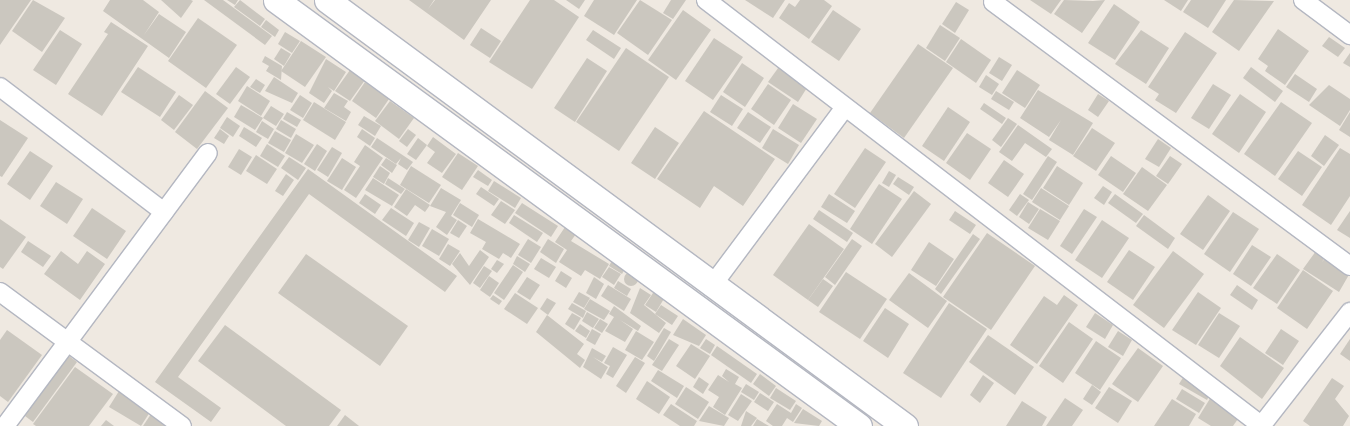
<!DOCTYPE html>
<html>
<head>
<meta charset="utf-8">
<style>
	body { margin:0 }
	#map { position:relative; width:1350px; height:426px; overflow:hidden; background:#efe9e1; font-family:"Fira Sans Condensed",sans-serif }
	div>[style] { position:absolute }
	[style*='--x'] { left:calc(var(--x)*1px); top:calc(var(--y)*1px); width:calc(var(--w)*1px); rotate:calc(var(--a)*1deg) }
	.building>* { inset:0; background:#cbc7bf }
	.round { border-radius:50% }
	.roads { filter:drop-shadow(1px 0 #b4b7c1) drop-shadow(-1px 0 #b4b7c1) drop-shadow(0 1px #b4b7c1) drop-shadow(0 -1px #b4b7c1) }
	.street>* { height:18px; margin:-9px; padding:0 9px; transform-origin:9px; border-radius:9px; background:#fff }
	.secondary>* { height:25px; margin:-12.5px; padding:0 12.5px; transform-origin:12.5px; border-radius:12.5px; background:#fff }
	span { translate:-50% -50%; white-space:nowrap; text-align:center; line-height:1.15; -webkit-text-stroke:4px #fff; paint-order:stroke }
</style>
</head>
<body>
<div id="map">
	<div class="building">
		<div style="clip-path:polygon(0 0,31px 0,0 45px)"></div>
		<div style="clip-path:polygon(33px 0,65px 18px,42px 52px,12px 31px)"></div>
		<div style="clip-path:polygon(110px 0,143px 0,159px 12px,144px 35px,159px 14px,186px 32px,169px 58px,103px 11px)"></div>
		<div style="clip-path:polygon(161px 0,191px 0,193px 1px,181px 18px)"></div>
		<div style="clip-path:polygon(204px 0,223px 0,272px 36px,265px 45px)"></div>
		<div style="clip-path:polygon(227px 0,238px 0,235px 5px)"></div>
		<div style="clip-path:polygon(240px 0,265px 19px,260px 26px,234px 7px)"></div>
		<div style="clip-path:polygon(409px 0,434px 0,428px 9px,435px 0,491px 0,464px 40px)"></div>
		<div style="clip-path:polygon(530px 0,554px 0,579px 17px,532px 89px,489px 62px)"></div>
		<div style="clip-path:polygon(566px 0,585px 0,579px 9px)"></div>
		<div style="clip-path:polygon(594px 0,637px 0,614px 35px,584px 16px)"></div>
		<div style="clip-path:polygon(640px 0,672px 20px,648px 55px,617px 33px)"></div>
		<div style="clip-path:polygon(671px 0,686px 0,673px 19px,663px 13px)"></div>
		<div style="clip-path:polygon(745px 0,785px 0,773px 18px)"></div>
		<div style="clip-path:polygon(800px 0,824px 0,832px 6px,809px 39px,779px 18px,789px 3px,795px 7px)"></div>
		<div style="clip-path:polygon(1030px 0,1061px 0,1051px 14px)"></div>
		<div style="clip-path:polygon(1064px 0,1093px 1px,1105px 0,1082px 33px,1054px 14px)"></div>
		<div style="clip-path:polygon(1164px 0,1188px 0,1181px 11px)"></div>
		<div style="clip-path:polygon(1191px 0,1226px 0,1208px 28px,1183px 12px)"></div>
		<div style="clip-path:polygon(1234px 0,1274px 1px,1239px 51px,1212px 32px)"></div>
		<div style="clip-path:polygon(956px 2px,969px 10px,955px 33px,942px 24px)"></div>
		<div style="clip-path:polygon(1114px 4px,1140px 22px,1115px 60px,1088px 43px)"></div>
		<div style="clip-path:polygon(683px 10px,711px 30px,676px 80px,648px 60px)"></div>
		<div style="clip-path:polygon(833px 10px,861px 29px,839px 61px,811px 42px)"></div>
		<div style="clip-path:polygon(198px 18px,237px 45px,206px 88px,168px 61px)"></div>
		<div style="clip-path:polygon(266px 20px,279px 30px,275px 37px,261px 27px)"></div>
		<div style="clip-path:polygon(111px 22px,148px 46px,102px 116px,68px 94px,108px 34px,104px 32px)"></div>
		<div style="clip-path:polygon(940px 25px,960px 38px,945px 61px,926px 48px)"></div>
		<div style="clip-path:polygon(481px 28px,501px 41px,490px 58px,470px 45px)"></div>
		<div style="clip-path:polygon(1278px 29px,1309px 51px,1285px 85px,1265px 71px,1268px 66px,1258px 59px)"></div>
		<div style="clip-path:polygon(60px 30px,82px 44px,56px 85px,33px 70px)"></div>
		<div style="clip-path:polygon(593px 30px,621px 48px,614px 59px,586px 40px)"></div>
		<div style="clip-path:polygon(1141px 30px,1169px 48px,1146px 84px,1115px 64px)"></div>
		<div style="clip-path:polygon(285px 32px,300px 41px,292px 53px,278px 44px)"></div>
		<div style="clip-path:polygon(1185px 32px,1217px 53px,1176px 113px,1155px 100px,1159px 94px,1148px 87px)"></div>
		<div style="clip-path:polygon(1329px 37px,1345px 48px,1338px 57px,1322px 46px)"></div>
		<div style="clip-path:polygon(714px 38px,743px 57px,713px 100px,685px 81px)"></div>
		<div style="clip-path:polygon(961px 39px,991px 60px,976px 83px,946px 62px)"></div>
		<div style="clip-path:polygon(301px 41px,326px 57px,305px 87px,281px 71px)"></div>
		<div style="clip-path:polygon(918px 44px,953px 68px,904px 138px,870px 113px)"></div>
		<div style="clip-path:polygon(281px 48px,291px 54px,284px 66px,274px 59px)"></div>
		<div style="clip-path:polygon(626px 48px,669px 77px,619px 151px,576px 122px)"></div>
		<div style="clip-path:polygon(1350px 53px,1350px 67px,1343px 63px)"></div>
		<div style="clip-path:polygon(265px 56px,282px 66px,281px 80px,266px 71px,269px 66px,262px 62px)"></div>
		<div style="clip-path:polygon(999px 57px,1012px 65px,1002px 81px,989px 73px)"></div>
		<div style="clip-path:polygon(587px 58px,607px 71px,575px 122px,554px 108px)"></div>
		<div style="clip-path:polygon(326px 59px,346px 72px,334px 91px,328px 87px,332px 91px,324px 103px,309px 93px)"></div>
		<div style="clip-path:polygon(742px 63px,764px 78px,745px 107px,723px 92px)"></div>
		<div style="clip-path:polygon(781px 64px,810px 83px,798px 102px,768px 82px)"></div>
		<div style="clip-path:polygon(138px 67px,176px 92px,160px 117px,121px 92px)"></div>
		<div style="clip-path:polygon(236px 67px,250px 77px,230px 104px,216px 94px)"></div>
		<div style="clip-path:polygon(1251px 67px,1283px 91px,1275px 102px,1243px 78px)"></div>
		<div style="clip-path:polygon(350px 70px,365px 80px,350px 101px,335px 91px)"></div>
		<div style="clip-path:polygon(1017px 70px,1040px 85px,1025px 108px,1002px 93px)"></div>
		<div style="clip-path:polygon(1295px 74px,1317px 89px,1309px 102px,1286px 87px)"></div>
		<div style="clip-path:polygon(986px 75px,999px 84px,992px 95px,979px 87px)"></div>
		<div style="clip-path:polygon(274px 77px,298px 93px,292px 103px,265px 91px)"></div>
		<div style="clip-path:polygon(256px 79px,265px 85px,260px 93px,250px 87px)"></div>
		<div style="clip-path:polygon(365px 82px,389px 99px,376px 118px,352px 101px)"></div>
		<div style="clip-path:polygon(768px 84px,791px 100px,774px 125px,751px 109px)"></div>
		<div style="clip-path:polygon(1213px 84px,1231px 95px,1209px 129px,1191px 118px)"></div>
		<div style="clip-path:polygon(1329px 85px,1350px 99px,1350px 110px,1340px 126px,1309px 105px)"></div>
		<div style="clip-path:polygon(247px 86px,270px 101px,261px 116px,238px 101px)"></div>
		<div style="clip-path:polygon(1038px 90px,1093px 123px,1073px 155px,1049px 140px,1061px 120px,1049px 137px,1020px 118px)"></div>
		<div style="clip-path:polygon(205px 91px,228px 108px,197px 149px,175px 132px)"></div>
		<div style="clip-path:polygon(996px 91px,1014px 102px,1009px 110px,991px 99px)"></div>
		<div style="clip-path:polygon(334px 93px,348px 101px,344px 107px,351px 112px,346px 121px,324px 108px)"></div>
		<div style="clip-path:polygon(1098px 94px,1109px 101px,1098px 117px,1088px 110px)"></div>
		<div style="clip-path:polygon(1240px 94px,1266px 112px,1239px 153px,1212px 134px)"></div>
		<div style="clip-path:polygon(179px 95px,193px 105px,174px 130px,161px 120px)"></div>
		<div style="clip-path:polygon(300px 95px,312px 103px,303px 118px,290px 110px)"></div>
		<div style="clip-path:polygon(721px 95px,743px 109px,732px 126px,710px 112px)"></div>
		<div style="clip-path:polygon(390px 101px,414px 118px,399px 139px,375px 121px)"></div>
		<div style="clip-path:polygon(314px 102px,346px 122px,335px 140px,303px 120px)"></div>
		<div style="clip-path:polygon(1281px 102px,1312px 123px,1275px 176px,1244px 154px)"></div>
		<div style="clip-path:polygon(984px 103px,1006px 118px,1002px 124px,980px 109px)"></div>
		<div style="clip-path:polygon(793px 104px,817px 119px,801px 143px,778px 128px)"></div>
		<div style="clip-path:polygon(241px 105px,263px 118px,255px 130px,234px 117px)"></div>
		<div style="clip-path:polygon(271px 106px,284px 114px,276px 126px,263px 118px)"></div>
		<div style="clip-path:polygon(948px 107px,970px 122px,944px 161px,922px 146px)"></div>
		<div style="clip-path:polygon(704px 111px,775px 159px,743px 206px,714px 186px,700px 208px,657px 179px)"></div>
		<div style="clip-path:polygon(287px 112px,301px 120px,297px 127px,283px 119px)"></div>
		<div style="clip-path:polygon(748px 112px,771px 127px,760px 143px,737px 128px)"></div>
		<div style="clip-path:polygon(1350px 112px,1350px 137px,1339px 130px)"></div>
		<div style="clip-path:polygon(364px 116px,381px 126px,375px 136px,358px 125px)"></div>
		<div style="clip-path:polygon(227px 117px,240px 126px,233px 137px,220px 128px)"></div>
		<div style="clip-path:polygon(1008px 118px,1017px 124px,1001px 147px,992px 140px)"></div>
		<div style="clip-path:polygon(0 120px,28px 138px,2px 177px,0 176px)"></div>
		<div style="clip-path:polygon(281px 120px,296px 129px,291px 138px,276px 129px)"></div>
		<div style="clip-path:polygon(262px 121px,274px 129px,268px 139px,256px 132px)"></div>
		<div style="clip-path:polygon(1018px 125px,1052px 149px,1046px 157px,1025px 143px,1012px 161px,999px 152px)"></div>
		<div style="clip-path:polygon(244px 127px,262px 138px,256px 147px,239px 136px)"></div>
		<div style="clip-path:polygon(655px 127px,679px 143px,655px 179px,631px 163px)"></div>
		<div style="clip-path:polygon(1092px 128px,1115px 143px,1096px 171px,1073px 156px)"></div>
		<div style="clip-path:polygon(220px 129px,229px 136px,224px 144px,214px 138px)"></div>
		<div style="clip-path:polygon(362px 129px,375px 138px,370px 146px,357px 137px)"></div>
		<div style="clip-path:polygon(408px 129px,416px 135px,407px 147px,399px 141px)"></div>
		<div style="clip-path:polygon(773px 129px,799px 145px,788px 164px,762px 148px)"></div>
		<div style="clip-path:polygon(275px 131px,291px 140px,284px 152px,268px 143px)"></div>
		<div style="clip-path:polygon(967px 133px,991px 149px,970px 180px,946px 163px)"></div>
		<div style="clip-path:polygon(296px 134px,314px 145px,302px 163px,285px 153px)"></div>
		<div style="clip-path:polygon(1325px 135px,1339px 145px,1324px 166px,1311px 156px)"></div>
		<div style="clip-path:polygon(433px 137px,456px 154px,442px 173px,427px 163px,435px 152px,427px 146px)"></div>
		<div style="clip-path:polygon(377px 138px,413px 162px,407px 170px,398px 164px,401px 158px,396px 164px,371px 147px)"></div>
		<div style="clip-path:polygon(418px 138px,427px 145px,416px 160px,407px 154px)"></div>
		<div style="clip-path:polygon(1158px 139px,1171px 148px,1159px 167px,1145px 159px)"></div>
		<div style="clip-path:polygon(267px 144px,285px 156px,278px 167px,260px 156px)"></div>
		<div style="clip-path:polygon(317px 144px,327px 151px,315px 171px,304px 164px)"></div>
		<div style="clip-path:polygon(365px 145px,383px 158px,356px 198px,344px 190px,360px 166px,354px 162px)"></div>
		<div style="clip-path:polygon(332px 147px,342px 153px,328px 177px,317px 170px)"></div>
		<div style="clip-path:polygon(865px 148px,886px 162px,855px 208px,834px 194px)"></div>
		<div style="clip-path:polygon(1340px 148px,1350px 154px,1350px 196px,1331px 225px,1302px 205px)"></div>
		<div style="clip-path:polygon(239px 149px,252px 157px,241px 175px,228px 167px)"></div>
		<div style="clip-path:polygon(30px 151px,53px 166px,30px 200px,7px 184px)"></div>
		<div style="clip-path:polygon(1298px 151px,1322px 167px,1302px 196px,1278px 179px)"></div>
		<div style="clip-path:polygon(458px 153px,478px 166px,462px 190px,442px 177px)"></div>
		<div style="clip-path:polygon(256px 155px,277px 169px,267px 184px,246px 171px)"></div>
		<div style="clip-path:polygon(1048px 156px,1057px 162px,1032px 200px,1023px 194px)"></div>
		<div style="clip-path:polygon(1111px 156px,1136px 173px,1123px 192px,1098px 175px)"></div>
		<div style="clip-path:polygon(1170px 156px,1182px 164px,1168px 184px,1156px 176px)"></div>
		<div style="clip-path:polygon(289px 157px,306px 168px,298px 180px,281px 168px)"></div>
		<div style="clip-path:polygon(342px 158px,356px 167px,342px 190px,327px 181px)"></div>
		<div style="clip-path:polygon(386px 158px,397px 165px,392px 173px,381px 165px)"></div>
		<div style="clip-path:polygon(1004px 160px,1024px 174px,1008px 197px,988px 183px)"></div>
		<div style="clip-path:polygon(380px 166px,390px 173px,384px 184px,373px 177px)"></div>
		<div style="clip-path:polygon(411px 166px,441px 185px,429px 203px,400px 185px)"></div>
		<div style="clip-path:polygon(1057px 166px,1083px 183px,1069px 205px,1043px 188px)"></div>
		<div style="clip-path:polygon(1142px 167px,1167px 185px,1148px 211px,1123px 194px)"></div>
		<div style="clip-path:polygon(308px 169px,457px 276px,445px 292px,309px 194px,178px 377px,221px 408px,211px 422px,155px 382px)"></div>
		<div style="clip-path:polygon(478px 170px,492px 180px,488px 186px,473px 177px)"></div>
		<div style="clip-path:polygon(889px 171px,896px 175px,889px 187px,882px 183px)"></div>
		<div style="clip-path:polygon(286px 174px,294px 180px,283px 196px,275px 191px)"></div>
		<div style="clip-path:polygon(898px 177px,914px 187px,909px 195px,893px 184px)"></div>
		<div style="clip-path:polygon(373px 178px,399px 195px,392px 206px,365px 190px)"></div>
		<div style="clip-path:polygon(388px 178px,405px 189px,401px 194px,385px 184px)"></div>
		<div style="clip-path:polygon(494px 181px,521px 198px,515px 208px,488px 191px)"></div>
		<div style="clip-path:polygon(56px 182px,83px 199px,67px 224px,40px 206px)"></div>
		<div style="clip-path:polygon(879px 184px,902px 199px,872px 244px,850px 229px)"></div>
		<div style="clip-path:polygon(1103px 186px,1112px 192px,1104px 205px,1094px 198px)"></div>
		<div style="clip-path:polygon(481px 187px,499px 199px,494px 206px,476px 194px)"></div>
		<div style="clip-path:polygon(441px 188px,461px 200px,451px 216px,457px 220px,447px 235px,436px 227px,446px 212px,430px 206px)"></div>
		<div style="clip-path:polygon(1041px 188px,1069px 206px,1060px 220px,1032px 202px)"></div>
		<div style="clip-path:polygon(406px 189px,430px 205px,425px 212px,415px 205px,407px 216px,394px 207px)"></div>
		<div style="clip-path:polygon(914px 191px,931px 204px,892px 257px,875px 244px)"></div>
		<div style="clip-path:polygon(365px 194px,381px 205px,375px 214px,359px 203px)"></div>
		<div style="clip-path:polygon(829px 194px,855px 211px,847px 223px,821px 207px)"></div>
		<div style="clip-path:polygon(1020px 194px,1029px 200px,1017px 216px,1009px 210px)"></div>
		<div style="clip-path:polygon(1115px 194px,1143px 214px,1136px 223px,1108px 203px)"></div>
		<div style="clip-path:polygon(1208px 195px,1230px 211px,1203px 250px,1180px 234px)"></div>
		<div style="clip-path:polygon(501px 201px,515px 210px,505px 224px,491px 215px)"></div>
		<div style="clip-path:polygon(1028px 202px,1039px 209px,1029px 224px,1019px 217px)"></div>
		<div style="clip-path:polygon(460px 203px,479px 215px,472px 227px,453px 215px)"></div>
		<div style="clip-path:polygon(522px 203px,558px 226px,551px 237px,515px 213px)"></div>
		<div style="clip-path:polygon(92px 208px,126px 231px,107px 259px,73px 236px)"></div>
		<div style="clip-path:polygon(391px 208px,414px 223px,406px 236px,382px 220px)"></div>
		<div style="clip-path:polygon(1040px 209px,1060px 221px,1048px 240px,1028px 228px)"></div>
		<div style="clip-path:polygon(1084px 209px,1097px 217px,1072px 254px,1060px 246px)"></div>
		<div style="clip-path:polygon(819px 210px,853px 233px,847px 242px,813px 219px)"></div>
		<div style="clip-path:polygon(955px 211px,976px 225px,970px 234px,949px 220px)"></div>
		<div style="clip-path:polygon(1350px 211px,1350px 238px,1337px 230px)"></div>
		<div style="clip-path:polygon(1233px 212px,1259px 229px,1230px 272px,1204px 254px)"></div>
		<div style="clip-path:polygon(514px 215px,543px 233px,537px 242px,509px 223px)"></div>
		<div style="clip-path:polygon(1144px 215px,1175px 238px,1168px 249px,1136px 226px)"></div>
		<div style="clip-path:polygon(0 219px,26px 237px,3px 269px,0 267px)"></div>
		<div style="clip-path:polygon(478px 219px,520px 244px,511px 258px,503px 253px,499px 259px,482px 249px,486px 242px,470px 233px)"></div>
		<div style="clip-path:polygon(458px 220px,467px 226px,459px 238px,450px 233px)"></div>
		<div style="clip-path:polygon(1102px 220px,1129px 238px,1102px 278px,1075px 260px)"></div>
		<div style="clip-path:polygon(419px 222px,430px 228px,419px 247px,408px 240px)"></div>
		<div style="clip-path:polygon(809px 224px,844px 249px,808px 300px,773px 275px)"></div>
		<div style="clip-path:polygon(565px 227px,576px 234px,571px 241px,609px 264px,600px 279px,585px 270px,581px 276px,559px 262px,567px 250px,555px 242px)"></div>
		<div style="clip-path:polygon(432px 229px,449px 239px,439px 256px,422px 246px)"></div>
		<div style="clip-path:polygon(987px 233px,1035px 266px,991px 330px,943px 297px)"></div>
		<div style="clip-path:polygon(973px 234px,980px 239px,941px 294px,935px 289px)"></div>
		<div style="clip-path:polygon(528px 239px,541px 247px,531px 263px,518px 255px)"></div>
		<div style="clip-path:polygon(548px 239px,564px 249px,556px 263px,540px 252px)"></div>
		<div style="clip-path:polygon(852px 239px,862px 246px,835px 285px,825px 277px)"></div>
		<div style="clip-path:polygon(28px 241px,51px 256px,43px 267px,21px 252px)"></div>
		<div style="clip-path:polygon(929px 242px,954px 259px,936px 286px,911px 270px)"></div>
		<div style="clip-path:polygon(448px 244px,460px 251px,450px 266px,439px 259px)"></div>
		<div style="clip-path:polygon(1252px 245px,1271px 257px,1251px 286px,1233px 274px)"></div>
		<div style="clip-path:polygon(480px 250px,489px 257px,470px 285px,452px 264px,460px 253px,469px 266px)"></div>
		<div style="clip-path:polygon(1129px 250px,1155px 267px,1133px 300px,1107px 282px)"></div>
		<div style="clip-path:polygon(61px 251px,78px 264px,87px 251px,105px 264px,80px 300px,44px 274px)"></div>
		<div style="clip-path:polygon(1173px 251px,1204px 274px,1164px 328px,1133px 305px)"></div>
		<div style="clip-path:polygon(1316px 251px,1325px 257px,1322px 262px,1327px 256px,1350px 273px,1339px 292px,1303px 269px)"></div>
		<div style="clip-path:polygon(306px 254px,408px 326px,380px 366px,278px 293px)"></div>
		<div style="clip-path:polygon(1277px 254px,1300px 270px,1277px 304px,1253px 288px)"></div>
		<div style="clip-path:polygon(517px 256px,530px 264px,525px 272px,513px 264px)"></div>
		<div style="clip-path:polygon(541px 258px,556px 267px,549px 278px,534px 269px)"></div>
		<div style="clip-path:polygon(613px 259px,626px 267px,622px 274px,609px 266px)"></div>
		<div style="clip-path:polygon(497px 260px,504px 264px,497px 273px,491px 269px)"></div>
		<div style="clip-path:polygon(513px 265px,523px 272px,504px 300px,494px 293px)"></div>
		<div style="clip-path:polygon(484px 266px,492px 271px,480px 288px,473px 283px)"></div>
		<div style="clip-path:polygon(609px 267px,621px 274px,614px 285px,602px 277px)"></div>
		<div style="clip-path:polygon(1303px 270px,1333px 291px,1307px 329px,1277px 308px)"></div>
		<div style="clip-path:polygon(561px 271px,572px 278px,566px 288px,555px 281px)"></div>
		<div class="round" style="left:624px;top:272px;width:14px;height:14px"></div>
		<div style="clip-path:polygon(846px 272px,887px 299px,860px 339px,819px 312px)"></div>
		<div style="clip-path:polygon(909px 273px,947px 301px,928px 328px,889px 300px)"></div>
		<div style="clip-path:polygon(489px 276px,499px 283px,490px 297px,480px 290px)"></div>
		<div style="clip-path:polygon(527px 277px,540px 285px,530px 300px,517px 292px)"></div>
		<div style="clip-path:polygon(594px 277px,604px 284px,596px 299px,586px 293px)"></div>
		<div style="clip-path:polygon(823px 279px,833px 286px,818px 307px,808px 300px)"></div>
		<div style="clip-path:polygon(618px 281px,631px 289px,627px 296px,614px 288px)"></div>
		<div style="clip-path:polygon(608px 285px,631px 299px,624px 311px,601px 296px)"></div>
		<div style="clip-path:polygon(1237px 285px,1258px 300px,1252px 310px,1230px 295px)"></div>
		<div style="clip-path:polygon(640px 288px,651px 295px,644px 305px,666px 323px,659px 333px,630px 313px)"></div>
		<div style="clip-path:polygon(655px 290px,665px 297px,656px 312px,645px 305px)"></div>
		<div style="clip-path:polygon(579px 292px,590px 298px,584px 308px,573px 302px)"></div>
		<div style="clip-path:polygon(1198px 292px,1221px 308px,1196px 345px,1172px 330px)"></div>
		<div style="clip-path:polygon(515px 293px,538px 308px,527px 324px,504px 309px)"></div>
		<div style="clip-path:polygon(493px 295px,502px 301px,499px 305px,490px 299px)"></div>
		<div style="clip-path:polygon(1064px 295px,1078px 305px,1037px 364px,1010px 345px,1044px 296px,1057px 305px)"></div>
		<div style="clip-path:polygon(547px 298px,556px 303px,548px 315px,540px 309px)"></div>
		<div style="clip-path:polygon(590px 299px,610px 311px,604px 320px,584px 309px)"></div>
		<div style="clip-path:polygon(572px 303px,586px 311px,583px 318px,568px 309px)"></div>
		<div style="clip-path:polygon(949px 303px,987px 329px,941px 398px,903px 373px)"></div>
		<div style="clip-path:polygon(661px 305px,678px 316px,672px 325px,655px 314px)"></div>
		<div style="clip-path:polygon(614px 306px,641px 326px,638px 331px,620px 320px,633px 329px,625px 342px,605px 331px,614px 317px,609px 314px)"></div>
		<div style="clip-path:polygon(885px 308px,909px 324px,888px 358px,863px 341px)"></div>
		<div style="clip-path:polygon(587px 312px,599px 319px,593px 328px,582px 321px)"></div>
		<div style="clip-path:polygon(572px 313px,581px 318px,574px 330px,565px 324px)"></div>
		<div style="clip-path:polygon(1095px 313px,1113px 325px,1105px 339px,1086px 327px)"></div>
		<div style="clip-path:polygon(1219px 313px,1240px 326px,1219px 358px,1198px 345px)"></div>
		<div style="clip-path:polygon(547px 315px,584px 344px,577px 354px,585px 360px,580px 368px,536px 332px)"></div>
		<div style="clip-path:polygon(600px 319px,608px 324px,602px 333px,594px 328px)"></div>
		<div style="clip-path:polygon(683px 319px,706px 335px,699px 346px,673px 335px)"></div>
		<div style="clip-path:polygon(1069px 322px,1093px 339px,1063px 383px,1039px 366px)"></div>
		<div style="clip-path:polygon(580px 324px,590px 331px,586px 338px,575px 331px)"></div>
		<div style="clip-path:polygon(225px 325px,341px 410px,329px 426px,286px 426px,198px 361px)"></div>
		<div style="clip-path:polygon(664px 328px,671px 332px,654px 361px,647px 356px)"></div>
		<div style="clip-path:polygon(592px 329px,601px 334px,595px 345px,586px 340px)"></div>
		<div style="clip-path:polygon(1281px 329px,1299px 341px,1283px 365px,1265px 353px)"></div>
		<div style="clip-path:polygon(7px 330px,42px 355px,8px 402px,0 396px,0 340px)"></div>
		<div style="clip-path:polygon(636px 331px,654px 342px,642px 360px,625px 350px)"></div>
		<div style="clip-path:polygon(1118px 331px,1132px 340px,1123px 356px,1108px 347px)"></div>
		<div style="clip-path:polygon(988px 335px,1034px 367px,1015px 395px,969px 362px)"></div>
		<div style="clip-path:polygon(1240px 337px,1284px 368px,1262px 399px,1220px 366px)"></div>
		<div style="clip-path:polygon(669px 339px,679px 345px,662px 371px,652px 365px)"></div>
		<div style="clip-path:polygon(706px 339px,715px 345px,710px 354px,700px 348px)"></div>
		<div style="clip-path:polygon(1350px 339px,1350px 361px,1340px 354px)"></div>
		<div style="clip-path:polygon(1096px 341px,1121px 358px,1100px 390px,1075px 373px)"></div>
		<div style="clip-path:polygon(691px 344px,710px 356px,695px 379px,676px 366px)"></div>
		<div style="clip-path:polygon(717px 346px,757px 374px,751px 383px,711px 355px)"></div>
		<div style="clip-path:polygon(613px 347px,627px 355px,613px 378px,606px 374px,610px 366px,604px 363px)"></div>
		<div style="clip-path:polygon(592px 348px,606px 356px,602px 362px,593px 357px,608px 367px,601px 379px,583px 367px)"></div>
		<div style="clip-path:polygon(1138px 348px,1163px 366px,1138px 402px,1112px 384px)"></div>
		<div style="clip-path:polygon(65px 353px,77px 362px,33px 422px,21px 413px)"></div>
		<div style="clip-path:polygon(635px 357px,645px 363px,626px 393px,616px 386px)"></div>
		<div style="clip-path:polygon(75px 367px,113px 394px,89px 426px,36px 426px,33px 424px)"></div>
		<div style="clip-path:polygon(726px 369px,739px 377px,735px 384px,742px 388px,725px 415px,713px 407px,719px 397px,708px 390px,718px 375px,729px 382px,722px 376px)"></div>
		<div style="clip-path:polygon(658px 370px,684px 386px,677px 398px,651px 381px)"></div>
		<div style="clip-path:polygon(760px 374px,776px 386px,769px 396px,753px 384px)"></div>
		<div style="clip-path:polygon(983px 375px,994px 383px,980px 403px,970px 395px)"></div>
		<div style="clip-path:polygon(1184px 376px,1211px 392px,1207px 400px,1179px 384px)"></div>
		<div style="clip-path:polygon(699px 377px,709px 384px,703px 394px,693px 387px)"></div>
		<div style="clip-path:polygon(1332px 378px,1344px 386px,1335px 399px,1349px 416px,1343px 426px,1310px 426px,1303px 421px)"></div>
		<div style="clip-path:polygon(647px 381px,670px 397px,659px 414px,636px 399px)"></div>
		<div style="clip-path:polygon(746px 384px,759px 392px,754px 400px,741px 392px)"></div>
		<div style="clip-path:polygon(1092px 385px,1101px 392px,1092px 405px,1083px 399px)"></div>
		<div style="clip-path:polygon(686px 387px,709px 402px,698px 419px,675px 404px)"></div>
		<div style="clip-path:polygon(1109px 387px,1132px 401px,1118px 423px,1095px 408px)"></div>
		<div style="clip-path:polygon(776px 388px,796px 401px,790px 410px,770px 398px)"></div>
		<div style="clip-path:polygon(1182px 389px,1205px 403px,1199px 413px,1176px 399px)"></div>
		<div style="clip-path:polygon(119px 391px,150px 412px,141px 426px,109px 407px)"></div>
		<div style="clip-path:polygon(760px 393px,774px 402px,768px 411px,754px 402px)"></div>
		<div style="clip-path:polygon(741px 394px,752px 401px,738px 421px,728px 415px)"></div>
		<div style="clip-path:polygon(1211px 397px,1240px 416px,1233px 426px,1211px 426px,1198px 418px)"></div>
		<div style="clip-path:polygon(1065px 398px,1083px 410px,1072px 426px,1046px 426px)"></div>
		<div style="clip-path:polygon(1172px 399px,1196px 414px,1189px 426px,1154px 426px)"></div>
		<div style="clip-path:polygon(1022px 401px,1047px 417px,1042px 426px,1006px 426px)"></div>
		<div style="clip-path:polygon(671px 404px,697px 421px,694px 426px,680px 426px,663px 415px)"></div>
		<div style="clip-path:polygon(777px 404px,791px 413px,796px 404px,802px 408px,793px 422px,787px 418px,782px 426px,773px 426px,766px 421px)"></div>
		<div style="clip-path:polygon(709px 406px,729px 418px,724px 426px,699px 421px)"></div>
		<div style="clip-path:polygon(803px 409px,822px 421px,819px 426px,794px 423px)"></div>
		<div style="clip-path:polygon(746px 411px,757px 418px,751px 426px,741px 426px)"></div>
		<div style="clip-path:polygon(151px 414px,168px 426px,143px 426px)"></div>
		<div style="clip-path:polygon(345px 415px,359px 426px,337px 426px)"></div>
		<div style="clip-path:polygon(757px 419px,769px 426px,753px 426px)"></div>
		<div style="clip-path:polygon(106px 420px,114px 426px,101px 426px)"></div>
	</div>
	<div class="roads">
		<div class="street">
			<div style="--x:706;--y:0;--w:700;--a:37.46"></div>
			<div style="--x:1303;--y:0;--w:59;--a:36.7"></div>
			<div style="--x:993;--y:2;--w:444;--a:36.5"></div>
			<div style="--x:0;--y:87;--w:206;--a:37.3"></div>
			<div style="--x:711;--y:287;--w:224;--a:-53.3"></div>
			<div style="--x:0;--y:292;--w:226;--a:36.4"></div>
			<div style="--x:5;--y:426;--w:340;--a:-53.4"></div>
			<div style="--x:1261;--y:426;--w:145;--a:-52"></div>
		</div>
		<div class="secondary">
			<div style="--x:276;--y:0;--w:722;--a:36.16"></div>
			<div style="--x:327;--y:0;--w:718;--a:36.39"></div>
		</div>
	</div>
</div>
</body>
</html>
